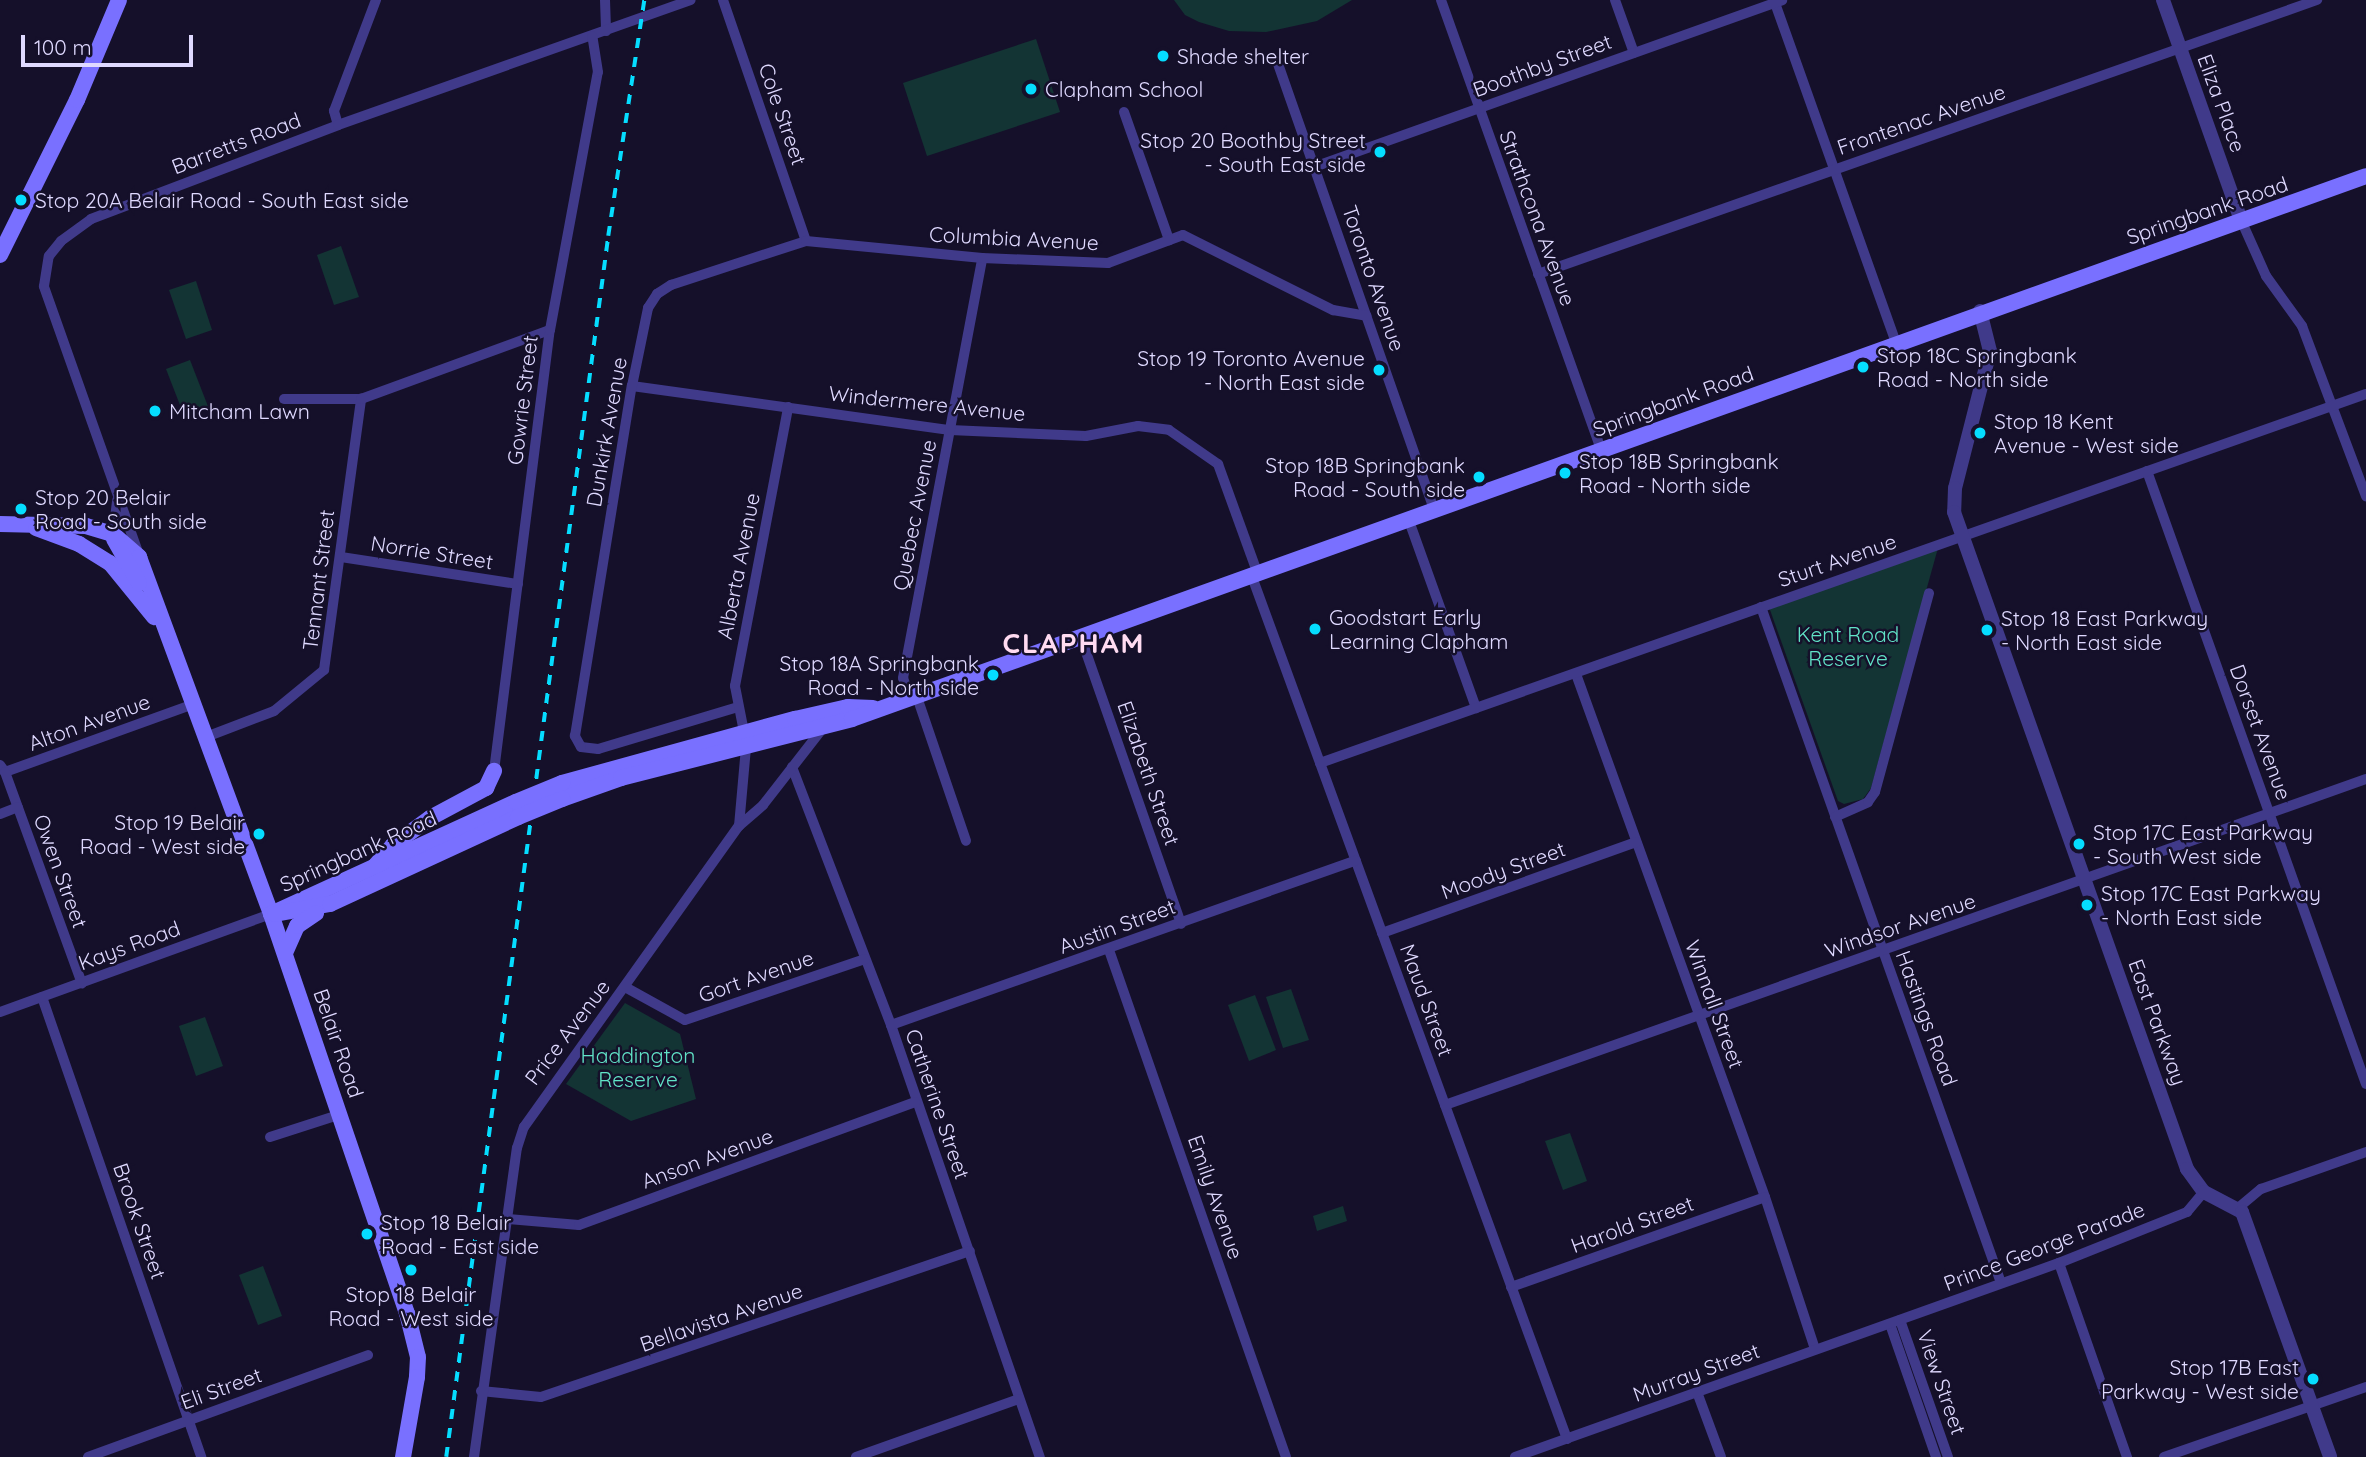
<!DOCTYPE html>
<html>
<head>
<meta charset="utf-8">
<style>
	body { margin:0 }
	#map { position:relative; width:2366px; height:1457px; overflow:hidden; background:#15102a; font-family:Quicksand,sans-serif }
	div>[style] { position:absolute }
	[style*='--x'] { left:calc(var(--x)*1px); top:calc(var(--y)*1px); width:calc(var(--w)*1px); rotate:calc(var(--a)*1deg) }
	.green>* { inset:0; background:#133434 }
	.minor>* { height:10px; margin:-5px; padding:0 5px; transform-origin:5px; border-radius:5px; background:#403a8a }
	.tertiary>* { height:14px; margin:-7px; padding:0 7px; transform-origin:7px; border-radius:7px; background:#403a8a }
	.secondary>* { height:16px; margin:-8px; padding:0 8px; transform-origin:8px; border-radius:8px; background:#7970ff }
	.rail>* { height:3.5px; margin-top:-1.75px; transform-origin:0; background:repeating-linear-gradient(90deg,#05ddff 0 10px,transparent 0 19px) }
	.secondary-bridge>* { height:16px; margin:-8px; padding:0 8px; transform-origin:8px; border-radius:8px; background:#7970ff }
	.dots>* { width:19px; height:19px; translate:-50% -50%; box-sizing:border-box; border:4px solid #15102a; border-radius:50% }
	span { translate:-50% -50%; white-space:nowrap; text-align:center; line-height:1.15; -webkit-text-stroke:5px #15102a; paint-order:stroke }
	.poi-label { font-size:21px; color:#dfd9ff }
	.left { translate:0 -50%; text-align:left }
	.right { translate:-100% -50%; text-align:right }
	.street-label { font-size:21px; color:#dfd9ff }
	.park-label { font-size:21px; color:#61e3c7 }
	.district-label { font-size:28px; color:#ffdbf1; font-weight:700; letter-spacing:2px }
	.scale { position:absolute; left:21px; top:35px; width:172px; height:32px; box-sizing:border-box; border:4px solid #dfd9ff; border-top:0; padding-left:9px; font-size:21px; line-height:24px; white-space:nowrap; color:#dfd9ff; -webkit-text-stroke:5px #15102a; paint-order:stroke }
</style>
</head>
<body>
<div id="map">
	<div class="green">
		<div style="clip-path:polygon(1174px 0,1352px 0,1317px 21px,1266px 32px,1229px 31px,1199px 22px,1185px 15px)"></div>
		<div style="clip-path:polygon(1036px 39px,1060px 112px,927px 156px,903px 83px)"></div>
		<div style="clip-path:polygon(341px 246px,359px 297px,334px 305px,317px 255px)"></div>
		<div style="clip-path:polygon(196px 281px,212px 330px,186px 339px,169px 290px)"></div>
		<div style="clip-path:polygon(190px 360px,209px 409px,185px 418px,166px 369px)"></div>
		<div style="clip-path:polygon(1938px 548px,1871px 788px,1863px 799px,1844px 804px,1838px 801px,1769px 607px)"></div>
		<div style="clip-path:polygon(1291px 989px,1309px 1040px,1283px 1048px,1266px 997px)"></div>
		<div style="clip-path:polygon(1255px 995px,1276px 1050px,1249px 1061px,1228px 1005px)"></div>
		<div style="clip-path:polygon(625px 1003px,680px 1034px,696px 1099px,631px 1121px,566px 1084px)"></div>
		<div style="clip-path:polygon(205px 1017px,223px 1066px,196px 1076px,179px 1026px)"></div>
		<div style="clip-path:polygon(1570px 1133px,1587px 1181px,1563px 1190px,1545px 1141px)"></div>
		<div style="clip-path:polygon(1343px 1206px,1347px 1221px,1317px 1231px,1313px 1216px)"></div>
		<div style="clip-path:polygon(263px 1266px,282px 1316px,258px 1325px,239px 1275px)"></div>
	</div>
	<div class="minor">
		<div style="--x:605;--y:0;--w:31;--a:88"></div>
		<div style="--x:723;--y:0;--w:255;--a:71"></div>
		<div style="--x:1441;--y:0;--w:478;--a:70.4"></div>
		<div style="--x:1615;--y:0;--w:56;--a:70.3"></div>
		<div style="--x:1775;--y:3;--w:360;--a:70.4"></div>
		<div style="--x:1277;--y:61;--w:475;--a:70.7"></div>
		<div style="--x:1124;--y:112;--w:136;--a:70.6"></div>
		<div style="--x:338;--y:125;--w:15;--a:-106"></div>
		<div style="--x:334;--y:111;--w:119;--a:-69.3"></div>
		<div style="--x:1314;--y:167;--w:497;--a:-19.6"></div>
		<div style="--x:2241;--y:220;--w:61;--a:65.9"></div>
		<div style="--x:2266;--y:276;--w:62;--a:54.2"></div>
		<div style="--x:2302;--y:326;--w:182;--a:69.4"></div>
		<div style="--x:1538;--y:274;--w:826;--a:-19.38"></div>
		<div style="--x:632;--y:386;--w:321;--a:7.9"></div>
		<div style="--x:950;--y:430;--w:136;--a:2.5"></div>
		<div style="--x:1086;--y:436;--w:53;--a:-10.9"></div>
		<div style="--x:1138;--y:426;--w:31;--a:7"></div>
		<div style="--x:1169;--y:430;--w:60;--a:34.8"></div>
		<div style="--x:1218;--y:464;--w:115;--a:70.1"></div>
		<div style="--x:284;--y:399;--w:77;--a:0"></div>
		<div style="--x:2147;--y:471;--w:651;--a:70.34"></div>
		<div style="--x:1408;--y:518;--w:202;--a:70.3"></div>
		<div style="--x:113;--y:534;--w:34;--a:-83"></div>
		<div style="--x:139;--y:555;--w:285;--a:-109.5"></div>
		<div style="--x:44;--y:286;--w:30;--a:-81"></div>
		<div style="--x:49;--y:256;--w:19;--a:-51"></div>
		<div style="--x:61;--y:241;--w:37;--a:-36"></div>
		<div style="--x:91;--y:219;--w:264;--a:-20.8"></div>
		<div style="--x:338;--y:125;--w:374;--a:-19.5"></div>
		<div style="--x:341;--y:557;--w:179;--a:8.7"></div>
		<div style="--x:1251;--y:574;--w:921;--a:69.93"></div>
		<div style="--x:1761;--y:607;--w:717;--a:70.45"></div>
		<div style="--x:1080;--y:635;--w:306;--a:70.7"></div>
		<div style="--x:1576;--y:674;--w:556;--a:70.13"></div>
		<div style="--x:1765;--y:1197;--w:160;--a:71.8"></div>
		<div style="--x:916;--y:694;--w:155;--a:71.2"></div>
		<div style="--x:909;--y:696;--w:19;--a:-108"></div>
		<div style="--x:903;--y:678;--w:427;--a:-79.3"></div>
		<div style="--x:738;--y:707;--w:146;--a:163.3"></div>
		<div style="--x:598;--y:749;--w:17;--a:-173"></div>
		<div style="--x:581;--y:747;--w:13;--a:-119"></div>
		<div style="--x:575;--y:736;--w:355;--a:-80.8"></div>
		<div style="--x:632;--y:386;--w:80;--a:-78.4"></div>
		<div style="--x:648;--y:308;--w:17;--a:-57"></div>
		<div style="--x:657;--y:294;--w:17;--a:-33"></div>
		<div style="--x:671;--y:285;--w:142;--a:-18.1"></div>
		<div style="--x:806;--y:241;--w:177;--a:5.5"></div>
		<div style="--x:982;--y:258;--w:126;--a:2.3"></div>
		<div style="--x:1108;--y:263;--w:80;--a:-20.5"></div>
		<div style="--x:1183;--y:235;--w:168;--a:26.6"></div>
		<div style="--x:1333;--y:310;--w:34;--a:10"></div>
		<div style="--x:744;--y:732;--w:47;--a:-101.1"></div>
		<div style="--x:735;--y:686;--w:284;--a:-79.2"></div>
		<div style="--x:206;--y:737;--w:73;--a:-20.9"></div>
		<div style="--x:274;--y:711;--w:65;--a:-39.4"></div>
		<div style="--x:324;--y:670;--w:274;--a:-82.2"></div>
		<div style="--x:361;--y:399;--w:201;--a:-20.1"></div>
		<div style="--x:1320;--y:763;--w:1109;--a:-19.43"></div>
		<div style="--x:0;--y:765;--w:9;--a:54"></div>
		<div style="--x:5;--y:772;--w:201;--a:-19.8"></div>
		<div style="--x:792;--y:767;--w:276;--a:69"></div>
		<div style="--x:891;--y:1025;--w:457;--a:71"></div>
		<div style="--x:494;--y:771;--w:445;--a:-82.8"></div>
		<div style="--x:550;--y:330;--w:262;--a:-79.5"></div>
		<div style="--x:598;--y:72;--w:36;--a:-99"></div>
		<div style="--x:5;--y:772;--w:225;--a:70"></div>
		<div style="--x:0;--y:814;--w:19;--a:-21"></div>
		<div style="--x:1835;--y:817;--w:36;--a:-24"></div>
		<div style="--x:1868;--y:802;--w:12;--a:-55"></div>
		<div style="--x:1875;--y:792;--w:206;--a:-74.8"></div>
		<div style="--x:739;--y:826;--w:78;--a:-84.9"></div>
		<div style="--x:1382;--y:933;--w:270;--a:-19.7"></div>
		<div style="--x:1109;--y:950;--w:537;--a:70.76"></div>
		<div style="--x:625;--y:987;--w:68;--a:28.8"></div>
		<div style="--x:685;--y:1020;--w:190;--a:-18.7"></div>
		<div style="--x:42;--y:997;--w:487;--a:70.9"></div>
		<div style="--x:0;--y:1012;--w:288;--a:-19.9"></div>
		<div style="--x:891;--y:1025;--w:493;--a:-19.5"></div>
		<div style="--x:1445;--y:1105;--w:977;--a:-19.49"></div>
		<div style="--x:270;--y:1137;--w:75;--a:-17.9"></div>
		<div style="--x:2238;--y:1208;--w:30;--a:-40"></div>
		<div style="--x:2261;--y:1189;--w:111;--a:-19.4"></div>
		<div style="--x:508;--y:1219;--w:71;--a:4.8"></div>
		<div style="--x:579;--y:1225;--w:358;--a:-20.1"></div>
		<div style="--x:2059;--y:1263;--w:206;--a:70.7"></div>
		<div style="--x:1511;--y:1287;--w:269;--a:-19.5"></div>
		<div style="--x:1900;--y:1320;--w:145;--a:70.7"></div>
		<div style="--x:1890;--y:1324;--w:141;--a:70.9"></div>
		<div style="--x:481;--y:1391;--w:60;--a:5.7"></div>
		<div style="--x:541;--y:1397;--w:453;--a:-18.8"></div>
		<div style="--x:1697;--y:1392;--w:69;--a:69.7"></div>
		<div style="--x:88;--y:1457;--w:298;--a:-20"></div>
		<div style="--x:474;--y:1457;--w:312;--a:-82.1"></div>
		<div style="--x:517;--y:1148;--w:22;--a:-72"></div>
		<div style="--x:524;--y:1127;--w:370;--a:-54.5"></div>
		<div style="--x:739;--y:826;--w:32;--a:-41"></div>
		<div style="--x:763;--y:805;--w:98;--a:-52.1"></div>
		<div style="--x:856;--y:1457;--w:173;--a:-19.6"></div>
		<div style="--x:1515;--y:1457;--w:578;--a:-19.63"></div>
		<div style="--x:2059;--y:1263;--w:138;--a:-21.7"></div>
		<div style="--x:2187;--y:1212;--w:26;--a:-50"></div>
		<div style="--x:2164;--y:1457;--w:214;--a:-19.1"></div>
	</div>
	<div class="tertiary">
		<div style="--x:2163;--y:0;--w:233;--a:70.5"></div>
		<div style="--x:1980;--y:311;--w:41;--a:76"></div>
		<div style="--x:1990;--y:351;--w:141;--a:104.3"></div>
		<div style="--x:1955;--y:488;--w:24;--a:92"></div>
		<div style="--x:1954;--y:512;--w:697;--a:70.47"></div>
		<div style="--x:2187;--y:1169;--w:29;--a:54"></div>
		<div style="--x:2204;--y:1192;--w:43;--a:27.8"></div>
		<div style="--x:2242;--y:1212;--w:260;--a:70.2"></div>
	</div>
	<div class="secondary">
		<div style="--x:0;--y:255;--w:173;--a:-63.6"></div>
		<div style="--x:77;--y:100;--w:108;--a:-67.2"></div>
		<div style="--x:0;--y:524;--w:86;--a:1.3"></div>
		<div style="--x:86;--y:526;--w:28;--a:17"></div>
		<div style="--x:113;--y:534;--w:35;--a:41"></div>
		<div style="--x:139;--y:557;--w:381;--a:69.7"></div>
		<div style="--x:271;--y:914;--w:422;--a:71.2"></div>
		<div style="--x:407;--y:1313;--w:45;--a:76"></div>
		<div style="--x:418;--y:1357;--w:20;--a:93"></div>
		<div style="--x:417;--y:1377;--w:81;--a:99.9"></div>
		<div style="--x:36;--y:528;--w:46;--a:20.4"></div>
		<div style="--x:79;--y:544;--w:36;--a:32"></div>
		<div style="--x:110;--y:563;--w:70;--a:50.8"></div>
		<div style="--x:114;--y:539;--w:51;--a:60.4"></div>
		<div style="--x:562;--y:783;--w:242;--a:-15.4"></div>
		<div style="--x:795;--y:719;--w:54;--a:-12.8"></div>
		<div style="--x:848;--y:707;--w:25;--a:2"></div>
		<div style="--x:562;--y:799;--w:63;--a:-19.6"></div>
		<div style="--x:621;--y:778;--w:238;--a:-14.3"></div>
		<div style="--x:852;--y:719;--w:1608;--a:-19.73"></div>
		<div style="--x:375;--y:866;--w:28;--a:-49"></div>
		<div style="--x:393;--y:845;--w:46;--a:-36.1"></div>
		<div style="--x:430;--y:818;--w:64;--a:-28.2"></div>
		<div style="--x:486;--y:788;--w:19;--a:-65"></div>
		<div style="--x:271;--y:914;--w:269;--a:-24.6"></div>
		<div style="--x:275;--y:914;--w:56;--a:-10.3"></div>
		<div style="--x:330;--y:904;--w:207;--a:-24.8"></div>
		<div style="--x:285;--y:953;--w:30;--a:-66"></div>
		<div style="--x:297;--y:926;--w:23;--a:-34"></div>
	</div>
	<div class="rail">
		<div style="--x:446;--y:1457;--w:1232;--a:-82.44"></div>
		<div style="--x:608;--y:236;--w:239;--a:-81.3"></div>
	</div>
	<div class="secondary-bridge">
		<div style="--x:516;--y:802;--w:50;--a:-22.4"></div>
		<div style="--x:518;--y:817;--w:48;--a:-22.2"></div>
	</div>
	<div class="dots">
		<div style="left:1163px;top:56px;background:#05ddff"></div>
		<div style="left:1031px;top:89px;background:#05ddff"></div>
		<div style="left:1380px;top:152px;background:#05ddff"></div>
		<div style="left:21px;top:200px;background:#05ddff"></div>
		<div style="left:1863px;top:367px;background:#05ddff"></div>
		<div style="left:1379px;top:370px;background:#05ddff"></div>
		<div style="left:155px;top:411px;background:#05ddff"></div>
		<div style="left:1980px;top:433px;background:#05ddff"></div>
		<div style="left:1565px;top:473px;background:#05ddff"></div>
		<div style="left:1479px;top:477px;background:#05ddff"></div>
		<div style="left:21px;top:509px;background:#05ddff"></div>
		<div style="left:1315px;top:629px;background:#05ddff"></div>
		<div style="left:1987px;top:630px;background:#05ddff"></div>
		<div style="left:993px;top:675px;background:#05ddff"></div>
		<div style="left:259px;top:834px;background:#05ddff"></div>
		<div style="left:2079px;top:844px;background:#05ddff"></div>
		<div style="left:2087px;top:905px;background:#05ddff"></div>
		<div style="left:367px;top:1234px;background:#05ddff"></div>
		<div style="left:411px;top:1270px;background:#05ddff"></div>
		<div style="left:2313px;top:1379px;background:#05ddff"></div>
	</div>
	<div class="poi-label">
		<span class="left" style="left:1177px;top:56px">Shade shelter</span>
		<span class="left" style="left:1045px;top:89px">Clapham School</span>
		<span class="right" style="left:1366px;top:152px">Stop 20 Boothby Street<br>- South East side</span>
		<span class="left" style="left:35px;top:200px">Stop 20A Belair Road - South East side</span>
		<span class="left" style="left:1877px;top:367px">Stop 18C Springbank<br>Road - North side</span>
		<span class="right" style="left:1365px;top:370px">Stop 19 Toronto Avenue<br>- North East side</span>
		<span class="left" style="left:169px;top:411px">Mitcham Lawn</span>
		<span class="left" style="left:1994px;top:433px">Stop 18 Kent<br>Avenue - West side</span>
		<span class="left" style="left:1579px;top:473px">Stop 18B Springbank<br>Road - North side</span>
		<span class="right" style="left:1465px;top:477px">Stop 18B Springbank<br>Road - South side</span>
		<span class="left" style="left:35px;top:509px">Stop 20 Belair<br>Road - South side</span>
		<span class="left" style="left:1329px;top:629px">Goodstart Early<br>Learning Clapham</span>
		<span class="left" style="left:2001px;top:630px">Stop 18 East Parkway<br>- North East side</span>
		<span class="right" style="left:979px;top:675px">Stop 18A Springbank<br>Road - North side</span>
		<span class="right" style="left:245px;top:834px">Stop 19 Belair<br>Road - West side</span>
		<span class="left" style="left:2093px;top:844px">Stop 17C East Parkway<br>- South West side</span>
		<span class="left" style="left:2101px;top:905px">Stop 17C East Parkway<br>- North East side</span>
		<span class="left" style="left:381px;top:1234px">Stop 18 Belair<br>Road - East side</span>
		<span style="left:411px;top:1306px">Stop 18 Belair<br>Road - West side</span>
		<span class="right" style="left:2299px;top:1379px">Stop 17B East<br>Parkway - West side</span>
	</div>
	<div class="street-label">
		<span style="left:1542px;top:65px;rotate:-20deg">Boothby Street</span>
		<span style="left:2222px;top:103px;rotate:70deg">Eliza Place</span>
		<span style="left:783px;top:114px;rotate:71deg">Cole Street</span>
		<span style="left:1921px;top:119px;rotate:-19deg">Frontenac Avenue</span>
		<span style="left:236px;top:143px;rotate:-21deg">Barretts Road</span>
		<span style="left:2207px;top:210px;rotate:-19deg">Springbank Road</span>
		<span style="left:1538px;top:218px;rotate:70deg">Strathcona Avenue</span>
		<span style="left:1014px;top:238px;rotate:3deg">Columbia Avenue</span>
		<span style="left:1374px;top:278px;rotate:71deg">Toronto Avenue</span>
		<span style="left:522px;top:400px;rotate:-83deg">Gowrie Street</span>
		<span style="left:1673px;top:401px;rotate:-20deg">Springbank Road</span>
		<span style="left:927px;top:403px;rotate:6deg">Windermere Avenue</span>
		<span style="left:606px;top:432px;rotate:-80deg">Dunkirk Avenue</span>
		<span style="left:914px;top:515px;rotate:-79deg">Quebec Avenue</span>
		<span style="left:432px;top:552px;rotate:9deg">Norrie Street</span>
		<span style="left:1837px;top:560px;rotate:-19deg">Sturt Avenue</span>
		<span style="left:738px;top:566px;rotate:-79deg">Alberta Avenue</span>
		<span style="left:318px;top:580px;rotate:-83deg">Tennant Street</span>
		<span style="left:89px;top:722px;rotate:-20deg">Alton Avenue</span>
		<span style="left:2261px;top:732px;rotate:70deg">Dorset Avenue</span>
		<span style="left:1149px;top:773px;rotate:71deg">Elizabeth Street</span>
		<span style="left:358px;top:851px;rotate:-24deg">Springbank Road</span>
		<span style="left:1503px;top:870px;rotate:-20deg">Moody Street</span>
		<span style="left:61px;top:871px;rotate:70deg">Owen Street</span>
		<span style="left:1900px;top:925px;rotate:-19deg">Windsor Avenue</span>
		<span style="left:1117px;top:926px;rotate:-20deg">Austin Street</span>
		<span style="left:129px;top:945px;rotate:-20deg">Kays Road</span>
		<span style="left:756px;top:976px;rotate:-19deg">Gort Avenue</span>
		<span style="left:1427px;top:1000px;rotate:70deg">Maud Street</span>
		<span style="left:1715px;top:1004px;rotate:70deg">Winnall Street</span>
		<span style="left:1927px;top:1018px;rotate:70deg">Hastings Road</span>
		<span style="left:2158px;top:1022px;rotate:70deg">East Parkway</span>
		<span style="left:567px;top:1032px;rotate:-53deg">Price Avenue</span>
		<span style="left:339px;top:1043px;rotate:71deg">Belair Road</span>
		<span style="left:938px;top:1104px;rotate:71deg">Catherine Street</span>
		<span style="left:707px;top:1158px;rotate:-20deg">Anson Avenue</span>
		<span style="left:1216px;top:1197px;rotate:71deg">Emily Avenue</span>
		<span style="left:140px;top:1221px;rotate:71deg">Brook Street</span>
		<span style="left:1632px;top:1224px;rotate:-20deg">Harold Street</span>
		<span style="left:2044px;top:1246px;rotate:-21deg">Prince George Parade</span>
		<span style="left:721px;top:1317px;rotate:-19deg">Bellavista Avenue</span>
		<span style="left:1696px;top:1372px;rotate:-20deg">Murray Street</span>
		<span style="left:1942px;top:1382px;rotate:71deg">View Street</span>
		<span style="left:221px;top:1388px;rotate:-20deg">Eli Street</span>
	</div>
	<div class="park-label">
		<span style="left:1848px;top:646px">Kent Road<br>Reserve</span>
		<span style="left:638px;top:1067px">Haddington<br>Reserve</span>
	</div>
	<div class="district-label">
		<span style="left:1074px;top:643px">CLAPHAM</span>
	</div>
	<div class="scale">100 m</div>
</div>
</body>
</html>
